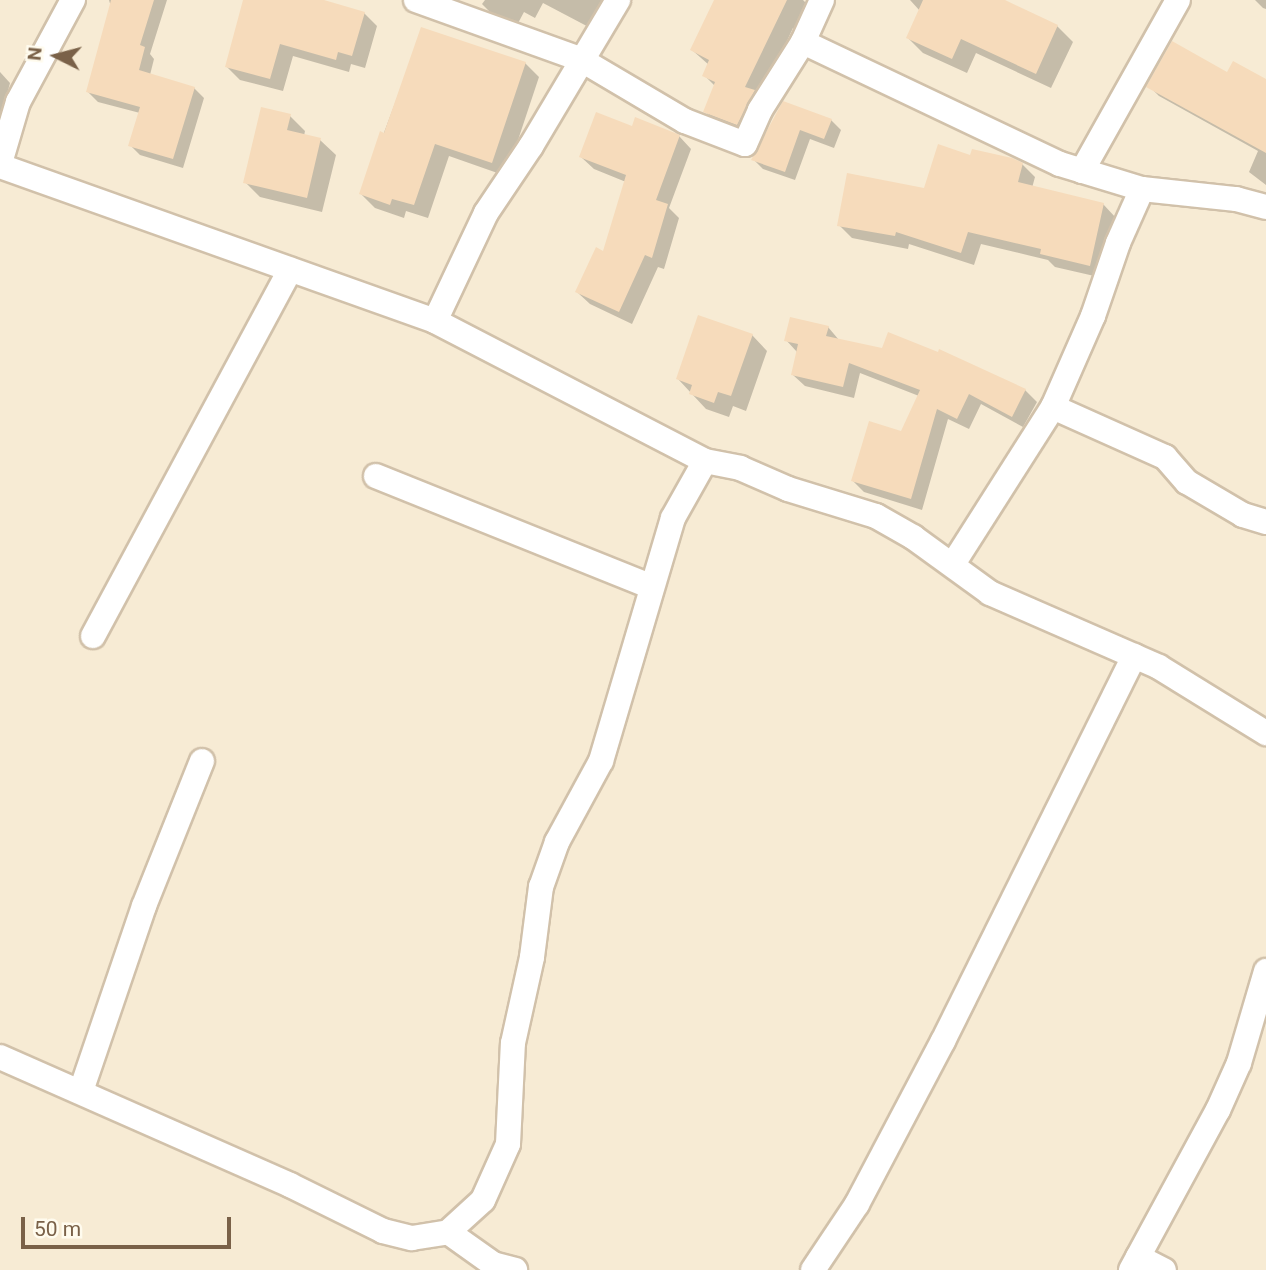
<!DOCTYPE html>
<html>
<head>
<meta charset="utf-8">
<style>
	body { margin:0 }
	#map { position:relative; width:1266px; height:1270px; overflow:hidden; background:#fef8e6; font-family:Roboto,sans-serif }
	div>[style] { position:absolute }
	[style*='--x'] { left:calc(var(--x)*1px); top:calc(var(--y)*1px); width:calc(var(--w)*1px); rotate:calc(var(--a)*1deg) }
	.residential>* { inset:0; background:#f7ebd4 }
	.shadow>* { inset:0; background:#0003 }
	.building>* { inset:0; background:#f6dbbb }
	.roads { filter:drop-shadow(2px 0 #d1c1aa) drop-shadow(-2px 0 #d1c1aa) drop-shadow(0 2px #d1c1aa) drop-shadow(0 -2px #d1c1aa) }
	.minor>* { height:24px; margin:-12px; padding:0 12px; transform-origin:12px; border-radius:12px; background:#fff }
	span { translate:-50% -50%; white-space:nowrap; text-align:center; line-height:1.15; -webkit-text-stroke:7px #fffbee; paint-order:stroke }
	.north { position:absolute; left:21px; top:21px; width:70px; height:70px; -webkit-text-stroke:5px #fffbee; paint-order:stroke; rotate:276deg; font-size:19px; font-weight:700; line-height:28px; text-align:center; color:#7a6148 }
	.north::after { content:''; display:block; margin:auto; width:24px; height:32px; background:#7a6148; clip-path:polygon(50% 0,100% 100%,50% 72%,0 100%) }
	.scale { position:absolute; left:21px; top:1217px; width:210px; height:32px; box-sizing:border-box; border:4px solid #7a6148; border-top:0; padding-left:9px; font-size:21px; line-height:24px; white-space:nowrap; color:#7a6148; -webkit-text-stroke:5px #fffbee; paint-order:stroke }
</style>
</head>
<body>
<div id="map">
	<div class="residential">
		<div style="clip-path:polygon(0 0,1266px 0,1266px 1270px,0 1270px)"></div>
	</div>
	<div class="shadow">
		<div style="clip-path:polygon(109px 0,167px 0,150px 54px,154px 59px,150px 75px,194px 88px,204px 98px,183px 168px,140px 155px,130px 145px,140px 113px,98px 102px,88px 92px,111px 7px)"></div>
		<div style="clip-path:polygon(245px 0,317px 0,364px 13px,377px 26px,365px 68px,351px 64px,349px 72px,293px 56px,283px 91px,240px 80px,227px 67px)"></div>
		<div style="clip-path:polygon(485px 0,618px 0,600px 33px,543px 3px,535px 18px,524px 12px,516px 27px,494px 16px,482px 4px)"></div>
		<div style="clip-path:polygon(716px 0,803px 0,815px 12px,805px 34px,793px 28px,760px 98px,751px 138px,719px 125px,705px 111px,715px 86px,704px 75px,709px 65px,692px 50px)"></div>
		<div style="clip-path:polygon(1001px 0,1057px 26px,1073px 42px,1051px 88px,976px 53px,967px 73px,923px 53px,908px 38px,920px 11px,910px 0)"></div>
		<div style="clip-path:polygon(1255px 0,1266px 0,1266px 9px,1263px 8px)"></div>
		<div style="clip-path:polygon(416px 47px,525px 63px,539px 77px,506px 176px,449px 156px,428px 218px,406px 211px,404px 218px,375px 208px,361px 194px)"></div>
		<div style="clip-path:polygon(0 72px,10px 83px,0 121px)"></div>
		<div style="clip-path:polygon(1228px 74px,1266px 81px,1266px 185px,1249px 172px,1258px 151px,1159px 96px,1149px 86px)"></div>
		<div style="clip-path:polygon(784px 103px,831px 120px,841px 130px,834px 148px,810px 139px,795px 180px,763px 169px,753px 159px)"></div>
		<div style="clip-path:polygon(290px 116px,305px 131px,304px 136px,320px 140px,336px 155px,322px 212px,260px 197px,245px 182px)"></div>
		<div style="clip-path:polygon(633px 128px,679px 136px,691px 149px,669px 208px,679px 218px,664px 269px,658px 267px,632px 324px,590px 304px,577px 292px,605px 253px,626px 182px,594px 169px,581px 157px)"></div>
		<div style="clip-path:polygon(971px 157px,1022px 164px,1035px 177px,1032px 188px,1103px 204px,1116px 218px,1103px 278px,1055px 267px,1048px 260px,981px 244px,974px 265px,909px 244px,908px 249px,852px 238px,839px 225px,925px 190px)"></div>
		<div style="clip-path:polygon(828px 327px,839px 340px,1025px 390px,1037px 402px,1023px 427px,981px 404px,969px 429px,948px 419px,922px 510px,864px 492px,853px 481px,902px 433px,919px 396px,860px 373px,854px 398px,805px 386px,793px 375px,797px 352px,786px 340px)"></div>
		<div style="clip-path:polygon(752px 335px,767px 351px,746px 411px,733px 406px,729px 417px,706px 409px,678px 379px)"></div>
	</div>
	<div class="building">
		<div style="clip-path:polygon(111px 0,154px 0,140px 45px,145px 47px,139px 70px,195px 87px,173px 159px,128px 146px,140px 107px,86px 92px)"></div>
		<div style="clip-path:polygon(243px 0,324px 0,365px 12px,352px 56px,338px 52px,336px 60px,280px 44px,270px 79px,225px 67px)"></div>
		<div style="clip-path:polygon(714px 0,787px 0,745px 87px,755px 90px,737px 125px,703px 112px,715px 82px,702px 76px,709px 60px,690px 50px)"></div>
		<div style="clip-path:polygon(923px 0,1005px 0,1058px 25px,1036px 74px,961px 39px,952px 59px,906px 38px)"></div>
		<div style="clip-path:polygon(421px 27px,526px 62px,492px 163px,435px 144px,414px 205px,392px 199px,390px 205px,359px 194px,380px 131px,384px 133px)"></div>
		<div style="clip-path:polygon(1172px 41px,1227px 72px,1233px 61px,1266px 79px,1266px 153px,1146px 87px)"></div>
		<div style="clip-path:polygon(783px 101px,832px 119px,824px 139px,800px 130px,785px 172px,751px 160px)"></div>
		<div style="clip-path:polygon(261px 107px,291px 114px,287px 130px,321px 138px,307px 198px,243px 183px)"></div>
		<div style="clip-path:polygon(596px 112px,632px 126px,635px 117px,680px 135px,656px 200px,668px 204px,652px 258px,645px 255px,619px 312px,575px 292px,596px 247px,603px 251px,626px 175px,579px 157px)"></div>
		<div style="clip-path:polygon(938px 144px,970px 155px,972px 149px,1012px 158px,1023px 163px,1018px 182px,1104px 203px,1090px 266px,1040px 254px,1041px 249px,968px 232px,961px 253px,896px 232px,895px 236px,837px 226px,847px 173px,924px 188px)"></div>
		<div style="clip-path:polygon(698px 315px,753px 334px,731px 396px,718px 392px,714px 403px,689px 394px,692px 385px,676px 379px)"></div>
		<div style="clip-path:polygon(790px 317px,829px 326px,826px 336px,882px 348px,888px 332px,938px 352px,939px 349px,1026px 389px,1012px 417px,969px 394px,957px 419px,937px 409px,911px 499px,851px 481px,869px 421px,901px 431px,920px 390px,849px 363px,843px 387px,791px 375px,798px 344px,784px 341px)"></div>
	</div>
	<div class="roads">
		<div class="minor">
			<div style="--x:416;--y:0;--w:174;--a:19.8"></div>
			<div style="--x:580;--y:59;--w:122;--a:30.6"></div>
			<div style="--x:685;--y:121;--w:64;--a:21"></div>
			<div style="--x:745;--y:144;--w:37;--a:-66"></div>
			<div style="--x:760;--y:110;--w:80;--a:-57.7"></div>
			<div style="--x:803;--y:42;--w:46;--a:-65.7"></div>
			<div style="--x:803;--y:42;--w:284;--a:25.4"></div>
			<div style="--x:1060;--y:164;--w:86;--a:17"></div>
			<div style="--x:1142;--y:189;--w:95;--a:6.1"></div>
			<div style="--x:1236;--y:199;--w:31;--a:15"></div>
			<div style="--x:0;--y:163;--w:64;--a:-73.6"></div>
			<div style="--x:18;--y:102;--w:116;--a:-61.7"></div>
			<div style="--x:0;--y:166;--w:462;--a:19.6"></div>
			<div style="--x:435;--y:321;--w:304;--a:27.4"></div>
			<div style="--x:705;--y:461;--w:36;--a:11"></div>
			<div style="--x:740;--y:468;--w:52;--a:23.6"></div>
			<div style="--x:788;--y:489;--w:92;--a:17.1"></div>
			<div style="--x:876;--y:516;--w:43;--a:29.6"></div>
			<div style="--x:913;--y:537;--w:95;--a:36"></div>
			<div style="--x:990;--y:593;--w:184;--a:23.6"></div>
			<div style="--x:1159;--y:667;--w:126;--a:31.7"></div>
			<div style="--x:1082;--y:171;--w:196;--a:-60.7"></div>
			<div style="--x:1142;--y:189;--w:59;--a:114"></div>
			<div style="--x:1118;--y:243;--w:77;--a:108.9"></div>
			<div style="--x:1093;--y:316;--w:99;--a:113.7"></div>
			<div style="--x:1053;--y:407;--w:123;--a:24.1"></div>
			<div style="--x:1165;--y:457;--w:33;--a:49"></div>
			<div style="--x:1187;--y:482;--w:65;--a:30.5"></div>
			<div style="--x:1243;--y:515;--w:24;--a:17"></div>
			<div style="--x:435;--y:321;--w:119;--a:-64.7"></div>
			<div style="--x:486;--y:213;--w:81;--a:-56.1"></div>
			<div style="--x:531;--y:146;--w:170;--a:-59.2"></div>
			<div style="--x:376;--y:476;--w:297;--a:21.9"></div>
			<div style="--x:953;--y:564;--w:186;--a:-57.5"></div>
			<div style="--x:93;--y:636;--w:416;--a:-61.7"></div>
			<div style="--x:0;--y:1057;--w:317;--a:23.8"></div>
			<div style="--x:290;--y:1185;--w:104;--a:26.3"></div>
			<div style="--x:383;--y:1231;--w:30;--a:14"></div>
			<div style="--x:412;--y:1238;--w:36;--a:-9"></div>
			<div style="--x:448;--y:1232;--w:47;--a:-42.4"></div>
			<div style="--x:483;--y:1200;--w:61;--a:-65.9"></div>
			<div style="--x:508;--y:1144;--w:101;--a:-87.2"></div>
			<div style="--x:513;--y:1043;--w:88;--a:-77.5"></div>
			<div style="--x:532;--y:957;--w:71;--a:-82.7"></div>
			<div style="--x:541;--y:887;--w:48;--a:-70.4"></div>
			<div style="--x:557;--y:842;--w:92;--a:-61.5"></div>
			<div style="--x:601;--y:761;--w:253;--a:-73.5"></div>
			<div style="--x:673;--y:518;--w:65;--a:-60.7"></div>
			<div style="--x:81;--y:1091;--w:195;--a:-71.2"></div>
			<div style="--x:144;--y:906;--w:156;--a:-68.2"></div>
			<div style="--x:448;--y:1232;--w:55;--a:35.4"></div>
			<div style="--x:493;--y:1264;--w:23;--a:15"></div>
			<div style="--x:1138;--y:1257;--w:29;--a:27"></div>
			<div style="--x:813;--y:1270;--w:79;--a:-56.3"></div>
			<div style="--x:857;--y:1204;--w:184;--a:-62.2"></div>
			<div style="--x:943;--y:1041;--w:430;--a:-63.6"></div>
			<div style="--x:1131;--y:1270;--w:182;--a:-61.5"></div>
			<div style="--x:1218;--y:1110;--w:51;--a:-65.9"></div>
			<div style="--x:1239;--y:1063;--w:96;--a:-73.6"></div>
		</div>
	</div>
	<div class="north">N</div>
	<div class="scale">50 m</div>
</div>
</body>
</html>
